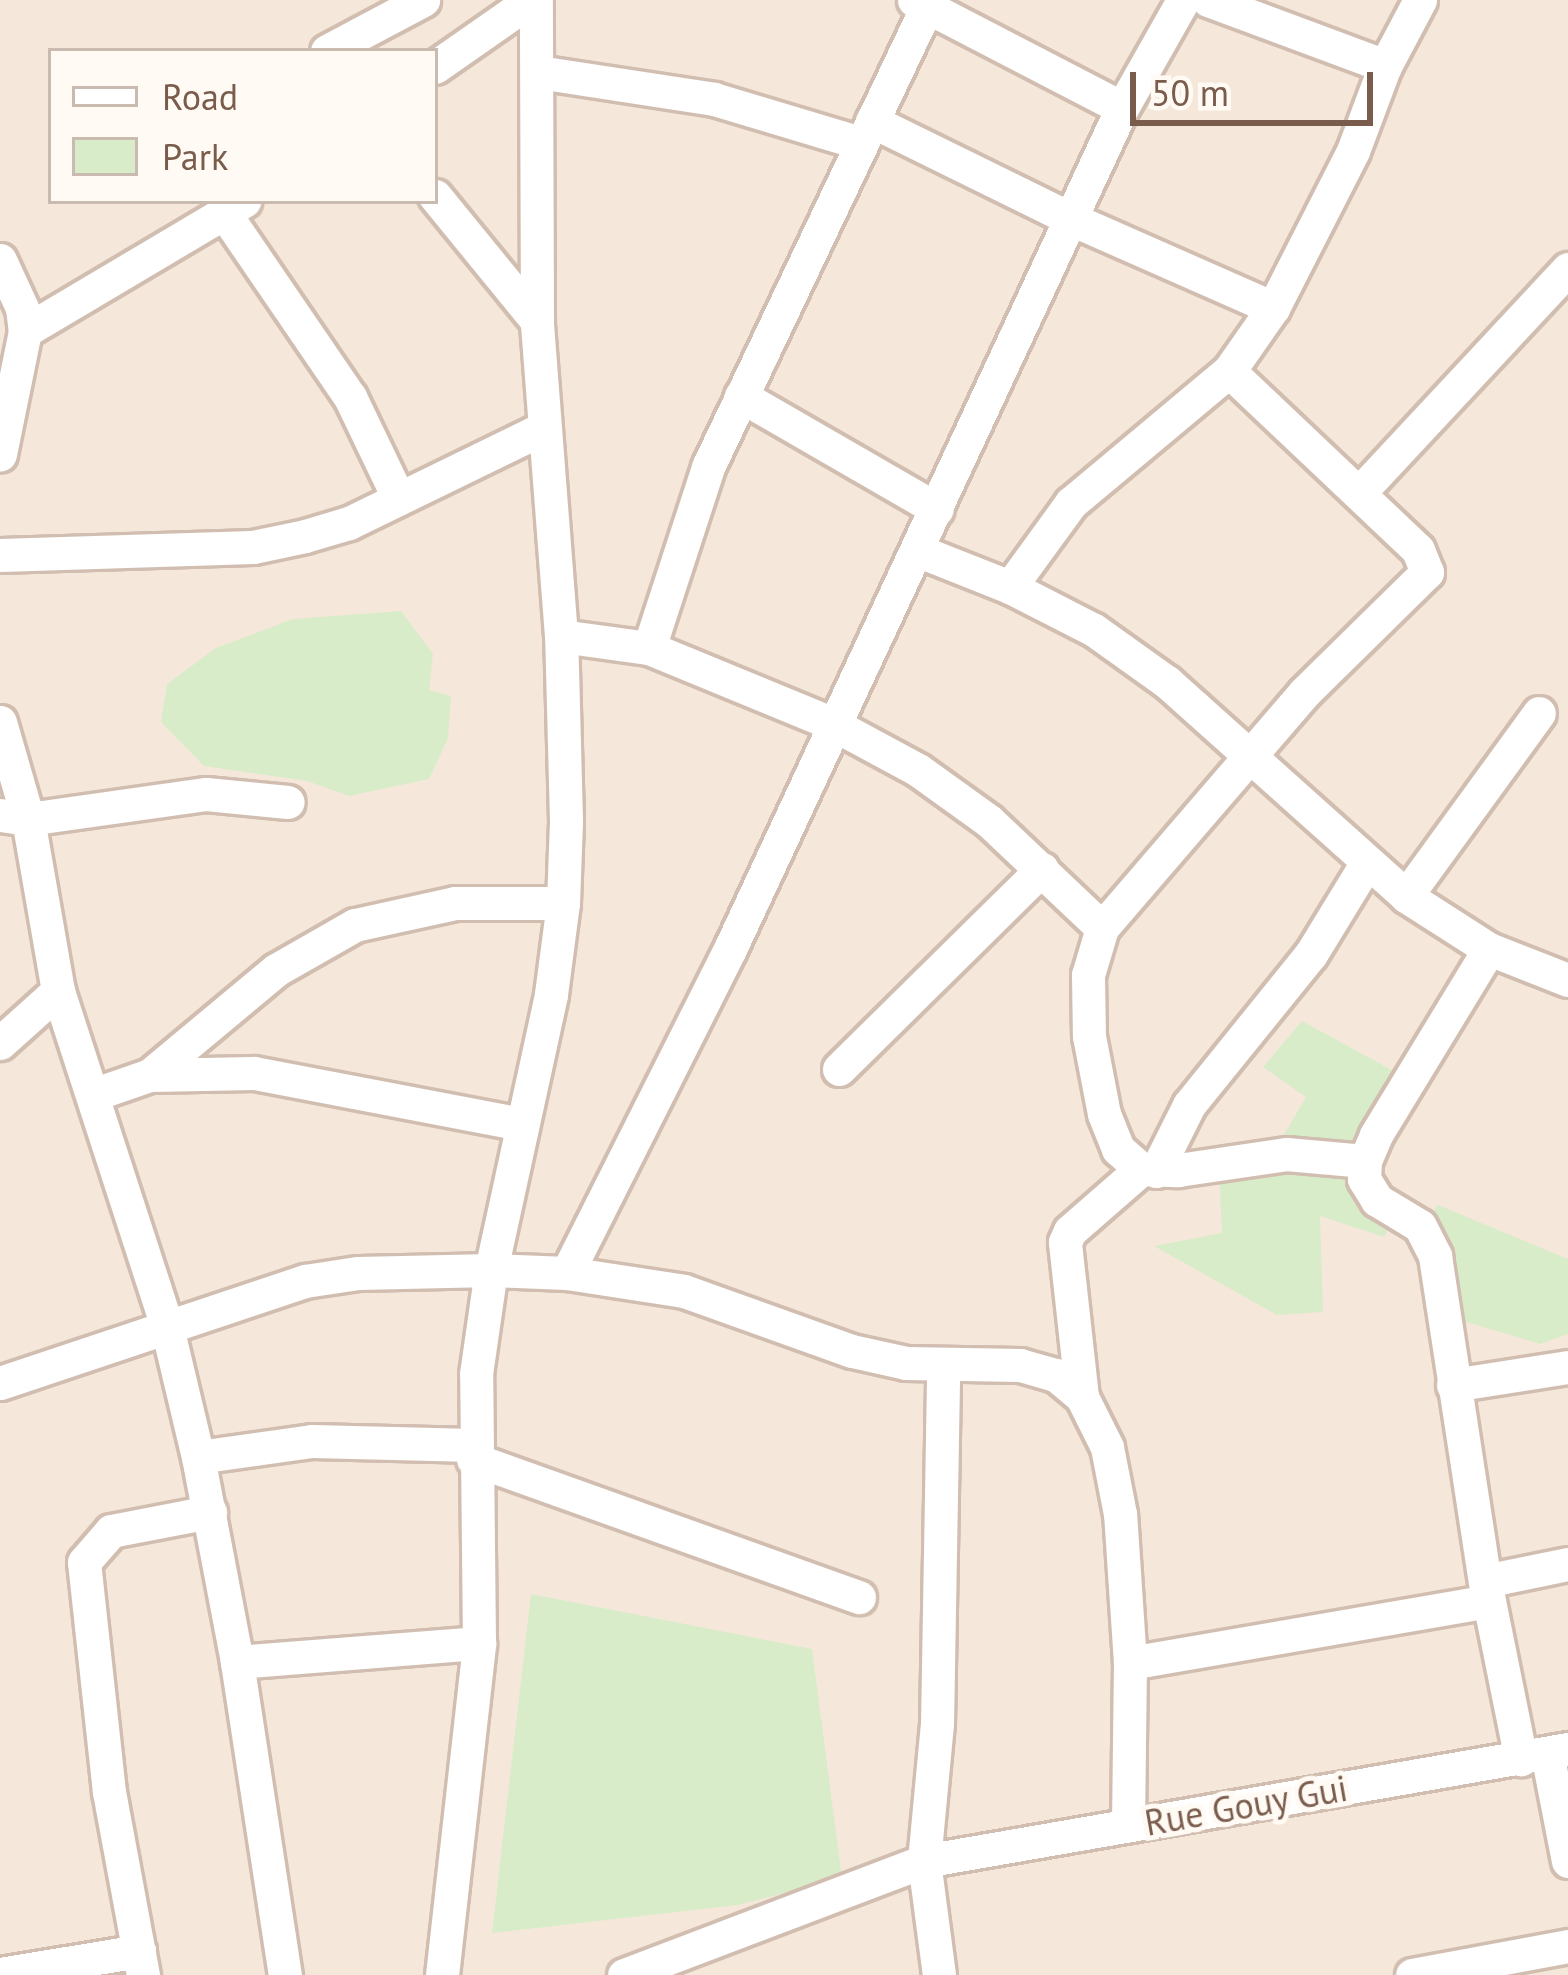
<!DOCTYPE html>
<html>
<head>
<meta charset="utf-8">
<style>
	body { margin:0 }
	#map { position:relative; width:1568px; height:1975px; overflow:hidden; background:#fdf6ec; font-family:"PT Sans",sans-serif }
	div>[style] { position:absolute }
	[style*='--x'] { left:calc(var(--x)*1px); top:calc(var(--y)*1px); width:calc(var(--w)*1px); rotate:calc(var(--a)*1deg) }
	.residential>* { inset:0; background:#f5e8da }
	.green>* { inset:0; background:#d8ecc9 }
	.roads { filter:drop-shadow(3px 0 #d1beb0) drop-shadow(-3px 0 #d1beb0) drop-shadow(0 3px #d1beb0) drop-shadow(0 -3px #d1beb0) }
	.minor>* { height:33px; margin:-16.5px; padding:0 16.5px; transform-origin:16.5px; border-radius:16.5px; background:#fff }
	span { translate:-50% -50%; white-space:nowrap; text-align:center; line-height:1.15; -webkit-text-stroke:10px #fffaf3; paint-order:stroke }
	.street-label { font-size:36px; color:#7a5c4d }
	.legend { position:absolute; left:48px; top:48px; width:390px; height:156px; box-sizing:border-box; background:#fffaf3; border:3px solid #cabbb1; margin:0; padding:15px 21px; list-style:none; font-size:36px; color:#7a5c4d }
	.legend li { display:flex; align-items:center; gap:24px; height:60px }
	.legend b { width:60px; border:3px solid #cabbb1 }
	.scale { position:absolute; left:1130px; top:72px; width:243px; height:54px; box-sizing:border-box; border:6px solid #7a5c4d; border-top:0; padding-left:15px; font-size:36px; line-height:42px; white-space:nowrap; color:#7a5c4d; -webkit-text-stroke:9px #fffaf3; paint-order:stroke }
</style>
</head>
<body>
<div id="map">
	<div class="residential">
		<div style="clip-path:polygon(evenodd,0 0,1568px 0,1568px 1975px,0 1975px,0 0,51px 51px,435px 51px,435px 201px,51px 201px,51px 51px)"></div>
	</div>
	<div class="green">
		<div style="clip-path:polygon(401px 611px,433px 654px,429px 690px,451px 696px,448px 738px,429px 779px,349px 796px,307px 781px,204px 766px,161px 722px,167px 684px,216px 648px,293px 619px)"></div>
		<div style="clip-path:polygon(1302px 1021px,1399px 1074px,1369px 1190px,1394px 1217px,1384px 1237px,1320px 1216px,1323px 1312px,1277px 1315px,1154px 1246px,1222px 1233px,1219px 1170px,1282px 1138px,1306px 1097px,1263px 1067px)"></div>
		<div style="clip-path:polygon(1438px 1205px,1568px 1259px,1568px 1334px,1540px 1344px,1436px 1313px,1423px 1227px)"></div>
		<div style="clip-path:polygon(531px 1594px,812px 1649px,842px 1878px,738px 1905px,492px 1933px)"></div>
	</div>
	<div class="roads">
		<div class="minor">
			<div style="--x:914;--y:0;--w:234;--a:27.4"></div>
			<div style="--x:1208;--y:0;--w:189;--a:20.4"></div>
			<div style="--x:327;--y:51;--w:109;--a:-28"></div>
			<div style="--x:435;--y:67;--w:117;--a:-34.9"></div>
			<div style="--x:538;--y:72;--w:178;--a:8.7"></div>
			<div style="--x:714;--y:99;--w:153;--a:16.7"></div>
			<div style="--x:872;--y:121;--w:220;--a:26.2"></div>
			<div style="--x:1069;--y:218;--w:223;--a:23.8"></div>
			<div style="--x:435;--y:196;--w:161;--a:50.8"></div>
			<div style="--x:225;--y:214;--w:222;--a:55.7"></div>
			<div style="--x:350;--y:397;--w:111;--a:64.4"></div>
			<div style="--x:0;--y:260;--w:53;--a:65.4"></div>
			<div style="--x:22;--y:308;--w:23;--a:83"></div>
			<div style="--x:25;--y:331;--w:126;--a:101.5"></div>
			<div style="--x:25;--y:331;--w:255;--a:-30.7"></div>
			<div style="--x:1229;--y:371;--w:260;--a:43.4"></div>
			<div style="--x:1418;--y:550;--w:24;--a:68"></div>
			<div style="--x:1427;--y:572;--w:173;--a:135.5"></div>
			<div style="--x:1304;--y:693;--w:310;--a:130.7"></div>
			<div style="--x:1102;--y:928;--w:49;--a:106.6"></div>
			<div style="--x:1088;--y:975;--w:61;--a:89.1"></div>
			<div style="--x:1089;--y:1036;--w:79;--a:79.1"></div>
			<div style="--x:1104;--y:1114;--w:38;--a:68"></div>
			<div style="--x:1118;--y:1149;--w:30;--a:41"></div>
			<div style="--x:1141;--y:1169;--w:37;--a:2"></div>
			<div style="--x:1178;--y:1170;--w:109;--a:-8.4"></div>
			<div style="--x:1286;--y:1154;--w:79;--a:5.1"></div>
			<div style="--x:741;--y:396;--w:226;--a:30"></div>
			<div style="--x:1360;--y:492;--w:305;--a:-47"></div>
			<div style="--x:919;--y:551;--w:98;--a:21.6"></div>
			<div style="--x:1010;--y:587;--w:94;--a:27.1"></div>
			<div style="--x:1094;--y:630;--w:90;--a:35.5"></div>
			<div style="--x:1167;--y:682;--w:321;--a:41.8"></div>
			<div style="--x:1406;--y:896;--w:98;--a:32.6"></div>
			<div style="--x:1489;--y:949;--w:85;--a:21.4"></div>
			<div style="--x:0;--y:555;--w:253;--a:-1.8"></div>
			<div style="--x:253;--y:547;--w:53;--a:-11.9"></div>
			<div style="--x:305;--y:536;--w:46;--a:-16.5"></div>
			<div style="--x:349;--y:523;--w:217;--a:-26"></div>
			<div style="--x:1010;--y:587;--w:104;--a:-54"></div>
			<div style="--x:1071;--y:503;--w:206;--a:-39.9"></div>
			<div style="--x:1229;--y:371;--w:77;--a:-55.1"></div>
			<div style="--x:1273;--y:308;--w:176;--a:-63"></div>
			<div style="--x:1353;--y:151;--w:91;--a:-69.4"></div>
			<div style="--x:1385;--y:66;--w:75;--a:-62.1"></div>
			<div style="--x:561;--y:636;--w:89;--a:7.8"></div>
			<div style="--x:649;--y:648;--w:197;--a:22.4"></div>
			<div style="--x:831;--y:723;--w:99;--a:28.4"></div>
			<div style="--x:918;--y:770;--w:87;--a:35.7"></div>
			<div style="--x:989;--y:821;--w:156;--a:43.4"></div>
			<div style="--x:649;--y:648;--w:190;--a:-71.9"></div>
			<div style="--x:708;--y:467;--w:517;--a:-64.57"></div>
			<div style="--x:0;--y:722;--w:101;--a:73.9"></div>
			<div style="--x:28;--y:819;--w:175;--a:80.1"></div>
			<div style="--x:58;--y:991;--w:353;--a:72"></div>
			<div style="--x:167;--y:1327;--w:134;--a:76.6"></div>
			<div style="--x:198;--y:1457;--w:209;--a:79.2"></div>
			<div style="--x:237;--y:1662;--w:317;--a:81.3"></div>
			<div style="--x:0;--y:815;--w:28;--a:8"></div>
			<div style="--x:28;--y:819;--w:180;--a:-8"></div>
			<div style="--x:206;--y:794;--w:82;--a:5.6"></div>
			<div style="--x:1406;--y:896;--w:226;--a:-54"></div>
			<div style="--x:1489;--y:949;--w:218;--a:121.3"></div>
			<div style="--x:1376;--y:1135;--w:28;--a:113"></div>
			<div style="--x:1365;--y:1161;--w:18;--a:93"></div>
			<div style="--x:1364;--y:1179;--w:25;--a:58"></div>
			<div style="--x:1377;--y:1200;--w:50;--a:31.2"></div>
			<div style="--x:1420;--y:1226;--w:34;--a:63"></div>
			<div style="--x:1435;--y:1256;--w:329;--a:81.3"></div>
			<div style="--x:1485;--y:1581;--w:182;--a:78.6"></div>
			<div style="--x:0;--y:1043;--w:78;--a:-41.9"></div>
			<div style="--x:839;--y:1069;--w:285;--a:-44.6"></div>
			<div style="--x:150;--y:1075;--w:164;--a:-39.8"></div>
			<div style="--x:276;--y:970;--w:91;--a:-29.7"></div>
			<div style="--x:355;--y:925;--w:102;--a:-12.4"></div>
			<div style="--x:455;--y:903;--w:108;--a:0"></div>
			<div style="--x:95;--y:1094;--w:58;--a:-19.1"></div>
			<div style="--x:150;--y:1075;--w:104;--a:-1.1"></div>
			<div style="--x:254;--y:1073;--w:273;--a:10.8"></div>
			<div style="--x:1156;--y:1171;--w:74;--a:-63.4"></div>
			<div style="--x:1189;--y:1105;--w:194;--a:-51.1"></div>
			<div style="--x:1311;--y:954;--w:105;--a:-58.6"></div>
			<div style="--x:567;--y:1273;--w:363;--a:-63.3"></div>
			<div style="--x:730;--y:949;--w:928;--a:-65.01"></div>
			<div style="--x:1122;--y:108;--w:124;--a:-60.5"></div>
			<div style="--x:0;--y:1383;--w:322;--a:-18.5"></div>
			<div style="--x:305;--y:1281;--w:54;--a:-8.6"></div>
			<div style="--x:358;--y:1273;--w:133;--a:-1.3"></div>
			<div style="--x:491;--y:1270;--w:76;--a:2.3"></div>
			<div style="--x:567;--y:1273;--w:118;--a:8.7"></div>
			<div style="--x:684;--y:1291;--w:178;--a:19.7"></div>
			<div style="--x:852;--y:1351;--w:55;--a:12.5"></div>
			<div style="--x:906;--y:1363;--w:114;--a:1"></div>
			<div style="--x:1020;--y:1365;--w:37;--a:16"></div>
			<div style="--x:1056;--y:1375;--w:34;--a:40"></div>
			<div style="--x:1453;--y:1385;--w:116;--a:-8.9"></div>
			<div style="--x:198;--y:1457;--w:115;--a:-8"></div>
			<div style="--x:312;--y:1441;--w:162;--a:1.4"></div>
			<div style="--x:473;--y:1459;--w:410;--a:19.7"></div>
			<div style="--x:1485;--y:1581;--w:85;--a:-11.6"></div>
			<div style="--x:237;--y:1662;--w:243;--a:-4.5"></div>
			<div style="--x:1130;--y:1663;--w:364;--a:-9.8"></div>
			<div style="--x:1547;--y:1753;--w:110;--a:79"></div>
			<div style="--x:1128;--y:1825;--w:162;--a:-89.3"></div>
			<div style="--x:1130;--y:1663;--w:149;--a:-93.8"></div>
			<div style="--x:1120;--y:1514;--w:68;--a:-101"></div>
			<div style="--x:1107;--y:1447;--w:56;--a:-116.6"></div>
			<div style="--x:1082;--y:1397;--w:156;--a:-96.3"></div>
			<div style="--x:1065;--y:1242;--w:12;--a:-66"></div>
			<div style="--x:1070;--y:1231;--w:94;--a:-41.1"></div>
			<div style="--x:0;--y:1974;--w:141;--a:-9.4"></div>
			<div style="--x:143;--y:1975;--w:186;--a:-100.5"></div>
			<div style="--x:109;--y:1792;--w:231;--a:-96.2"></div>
			<div style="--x:84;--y:1562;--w:41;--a:-48.9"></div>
			<div style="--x:111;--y:1531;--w:101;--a:-10.9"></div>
			<div style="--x:442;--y:1975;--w:334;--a:-83.6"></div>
			<div style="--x:479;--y:1643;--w:269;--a:-90.6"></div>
			<div style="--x:476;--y:1374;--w:105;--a:-81.8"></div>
			<div style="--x:491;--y:1270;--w:282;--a:-77.7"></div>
			<div style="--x:551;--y:994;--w:92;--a:-82.5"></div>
			<div style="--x:563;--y:903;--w:82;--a:-87.9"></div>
			<div style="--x:566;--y:821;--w:185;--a:-91.5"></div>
			<div style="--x:561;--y:636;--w:316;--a:-94.4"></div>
			<div style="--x:537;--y:321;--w:321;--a:-90.2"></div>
			<div style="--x:624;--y:1975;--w:321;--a:-20.8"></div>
			<div style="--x:924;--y:1861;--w:654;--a:-9.87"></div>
			<div style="--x:939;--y:1975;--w:115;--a:-97.5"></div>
			<div style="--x:924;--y:1861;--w:138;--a:-84.6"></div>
			<div style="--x:937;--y:1724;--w:359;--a:-89"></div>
			<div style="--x:1412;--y:1975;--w:159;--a:-10.5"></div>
		</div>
	</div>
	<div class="street-label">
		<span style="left:1246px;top:1805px;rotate:-10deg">Rue Gouy Gui</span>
	</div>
	<ul class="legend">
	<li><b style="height:15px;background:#fff"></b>Road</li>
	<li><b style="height:33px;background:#d8ecc9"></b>Park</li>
	</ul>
	<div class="scale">50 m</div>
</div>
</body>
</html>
